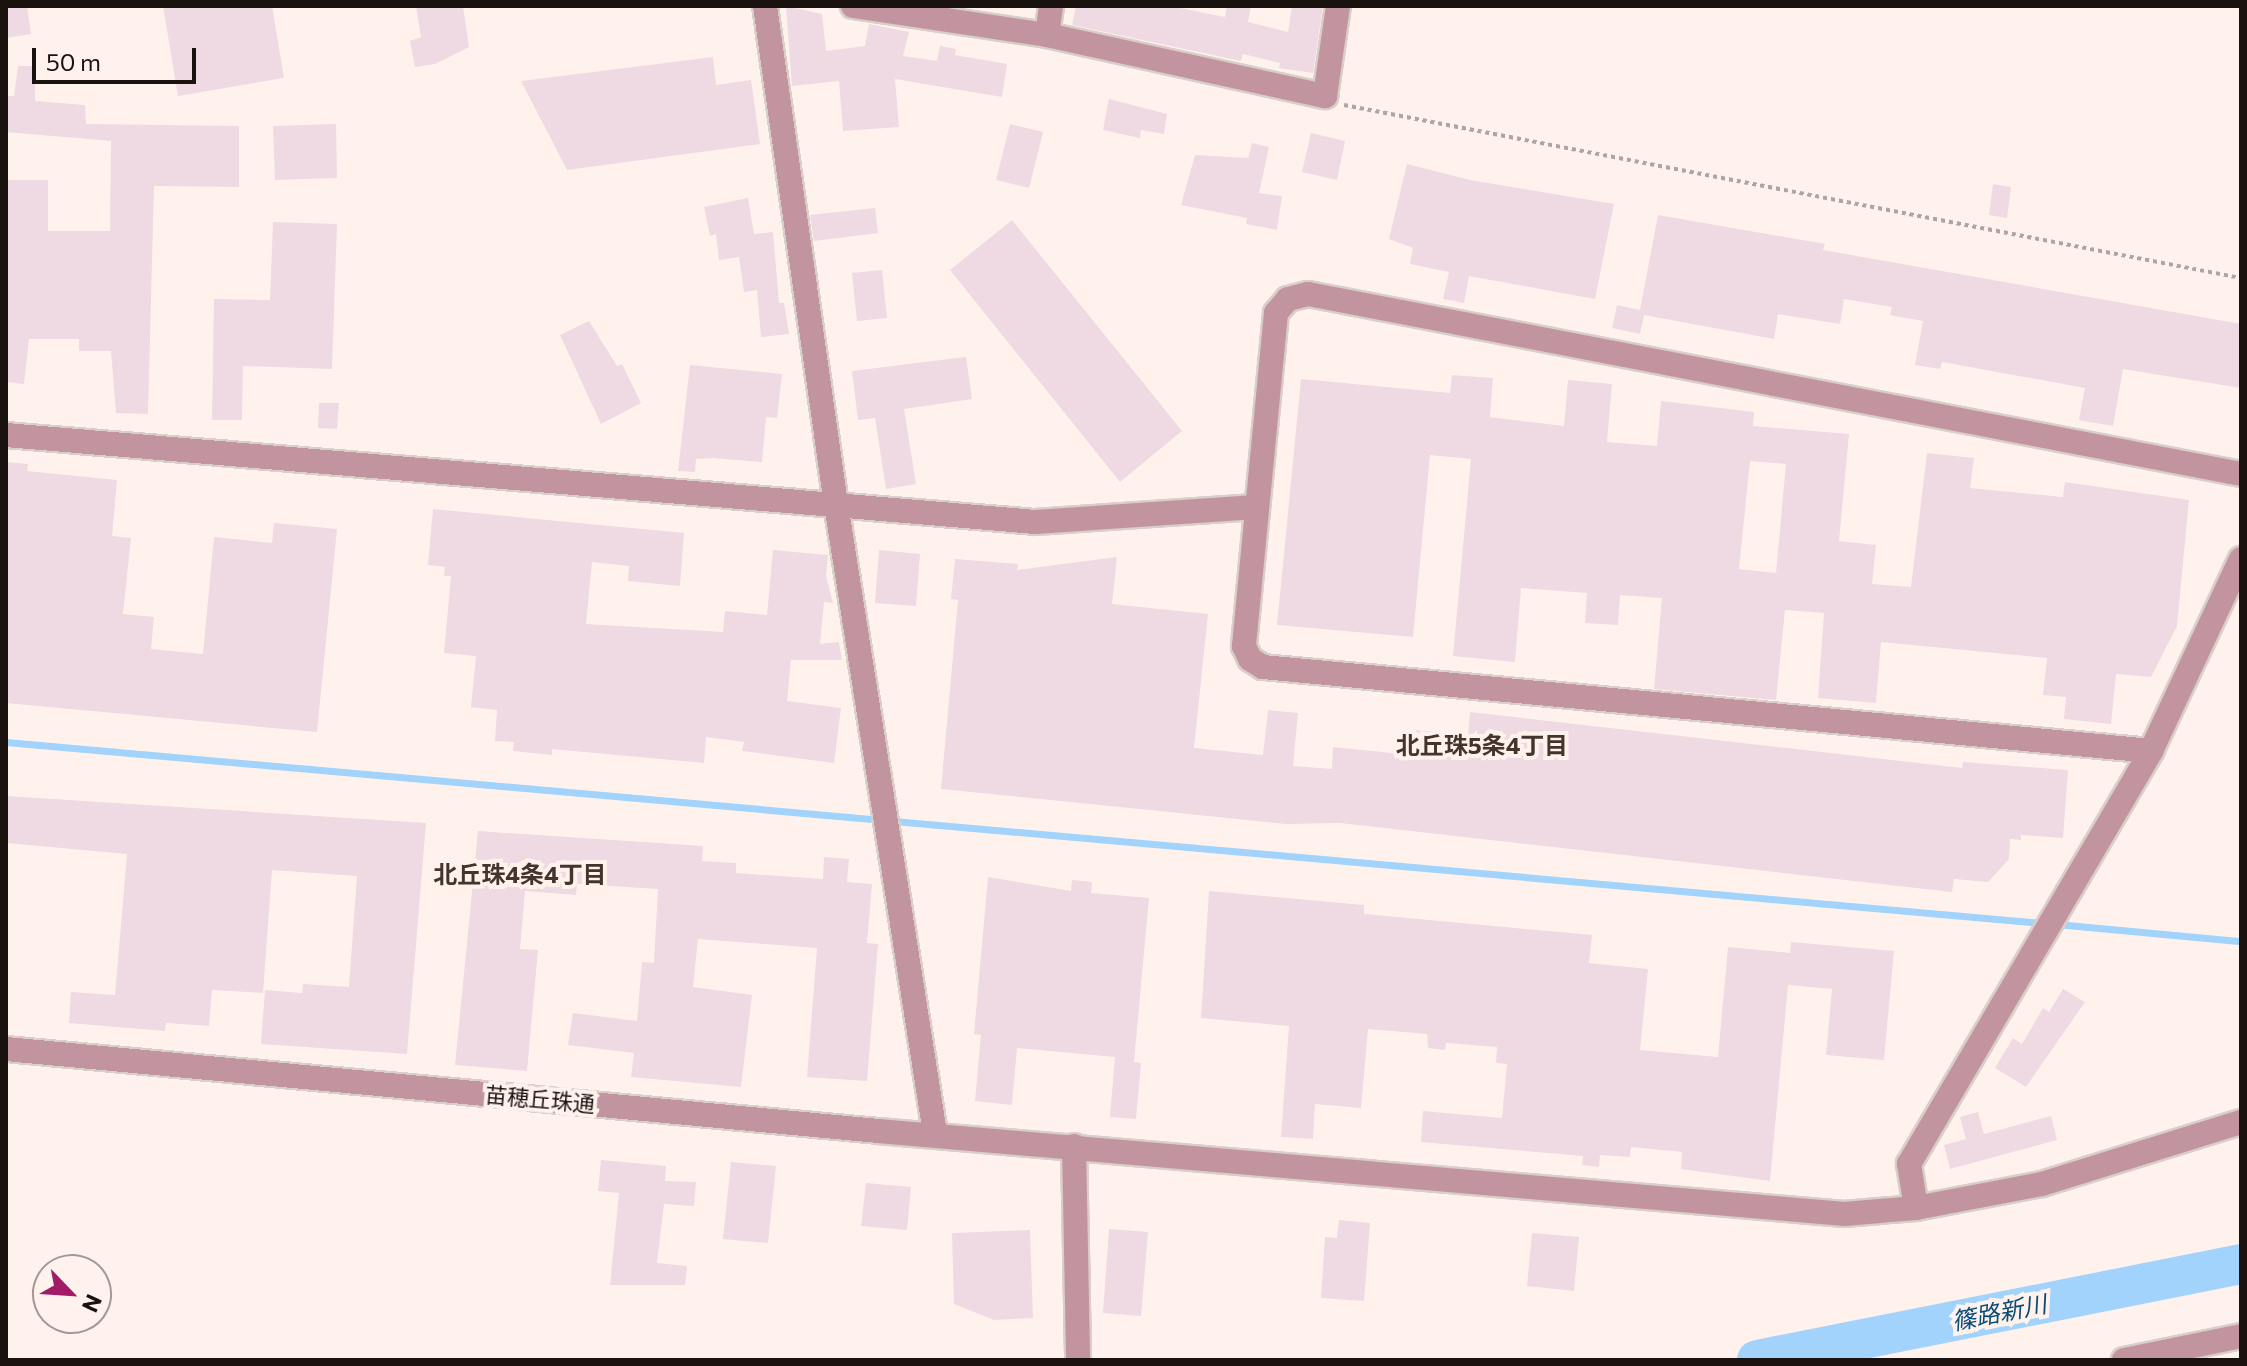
<!DOCTYPE html>
<html>
<head>
<meta charset="utf-8">
<style>
	body { margin:0 }
	#map { position:relative; width:2247px; height:1366px; overflow:hidden; background:#fff2ed; font-family:Commissioner,"Noto Sans JP",sans-serif }
	div>[style] { position:absolute }
	[style*='--x'] { left:calc(var(--x)*1px); top:calc(var(--y)*1px); width:calc(var(--w)*1px); rotate:calc(var(--a)*1deg) }
	.stream>* { height:7px; margin:-3.5px; padding:0 3.5px; transform-origin:3.5px; border-radius:3.5px; background:#a2d3fc }
	.river>* { height:40px; margin:-20px; padding:0 20px; transform-origin:20px; border-radius:20px; background:#a2d3fc }
	.building>* { inset:0; background:#efd9e2 }
	.path>* { height:4px; margin-top:-2px; transform-origin:0; background:repeating-linear-gradient(90deg,#afa4a0 0 4px,transparent 0 8px) }
	.roads { filter:drop-shadow(2px 0 #dacec9) drop-shadow(-2px 0 #dacec9) drop-shadow(0 2px #dacec9) drop-shadow(0 -2px #dacec9) }
	.minor>* { height:24px; margin:-12px; padding:0 12px; transform-origin:12px; border-radius:12px; background:#c294a0 }
	span { translate:-50% -50%; white-space:nowrap; text-align:center; line-height:1.15; -webkit-text-stroke:8px #fff2ed; paint-order:stroke }
	.street-label { font-size:22px; color:#19120f }
	.neighbourhood-label { font-size:24px; color:#44342d; font-weight:700 }
	.water-label { font-size:24px; color:#084b77; font-style:italic }
	.frame { position:absolute; inset:0; border:8px solid #19120f; pointer-events:none }
	.north { position:absolute; left:32px; top:1254px; width:80px; height:80px; box-sizing:border-box; background:#fff2ed; border:2px solid #a39894; border-radius:50%; rotate:115deg; font-size:22px; font-weight:700; line-height:32px; text-align:center; color:#19120f }
	.north::after { content:''; display:block; margin:auto; width:28px; height:36px; background:#a11b69; clip-path:polygon(50% 0,100% 100%,50% 72%,0 100%) }
	.scale { position:absolute; left:32px; top:48px; width:164px; height:36px; box-sizing:border-box; border:4px solid #19120f; border-top:0; padding-left:10px; font-size:24px; line-height:28px; white-space:nowrap; color:#19120f; -webkit-text-stroke:6px #fff2ed; paint-order:stroke }
</style>
</head>
<body>
<div id="map">
	<div class="stream">
		<div style="--x:6;--y:742;--w:2046;--a:5.08"></div>
		<div style="--x:2056;--y:924;--w:186;--a:5.3"></div>
	</div>
	<div class="river">
		<div style="--x:1757;--y:1360;--w:493;--a:-11.2"></div>
	</div>
	<div class="building">
		<div style="clip-path:polygon(6px 6px,27px 6px,31px 34px,6px 38px)"></div>
		<div style="clip-path:polygon(163px 6px,272px 6px,284px 78px,178px 96px)"></div>
		<div style="clip-path:polygon(416px 6px,463px 6px,469px 47px,435px 64px,415px 67px,410px 41px,421px 37px)"></div>
		<div style="clip-path:polygon(786px 6px,822px 14px,826px 51px,865px 46px,869px 24px,909px 32px,903px 56px,937px 61px,940px 46px,956px 49px,955px 55px,1007px 64px,1002px 97px,895px 79px,899px 127px,843px 131px,839px 81px,792px 86px)"></div>
		<div style="clip-path:polygon(1076px 6px,1170px 6px,1225px 17px,1227px 6px,1251px 6px,1248px 22px,1288px 32px,1292px 6px,1323px 6px,1313px 73px,1279px 68px,1280px 63px,1243px 54px,1241px 61px,1072px 25px)"></div>
		<div style="clip-path:polygon(713px 57px,716px 85px,751px 80px,760px 144px,567px 170px,521px 81px)"></div>
		<div style="clip-path:polygon(18px 66px,35px 66px,35px 101px,85px 105px,86px 124px,239px 126px,239px 187px,154px 186px,148px 414px,116px 413px,111px 351px,79px 351px,79px 339px,29px 339px,24px 384px,6px 382px,6px 180px,48px 180px,48px 231px,110px 231px,111px 141px,6px 132px,6px 96px,14px 96px)"></div>
		<div style="clip-path:polygon(1109px 99px,1167px 114px,1164px 134px,1141px 130px,1140px 138px,1103px 130px)"></div>
		<div style="clip-path:polygon(336px 124px,337px 178px,275px 180px,273px 126px)"></div>
		<div style="clip-path:polygon(1010px 124px,1043px 132px,1029px 188px,996px 180px)"></div>
		<div style="clip-path:polygon(1311px 133px,1345px 141px,1337px 180px,1302px 172px)"></div>
		<div style="clip-path:polygon(1252px 143px,1269px 147px,1259px 193px,1282px 196px,1277px 230px,1246px 224px,1247px 218px,1181px 205px,1195px 155px,1248px 158px)"></div>
		<div style="clip-path:polygon(1407px 164px,1470px 180px,1614px 204px,1595px 299px,1469px 276px,1464px 303px,1443px 299px,1449px 272px,1410px 264px,1413px 248px,1389px 239px)"></div>
		<div style="clip-path:polygon(1993px 184px,2011px 187px,2007px 218px,1989px 215px)"></div>
		<div style="clip-path:polygon(748px 198px,754px 234px,773px 232px,779px 303px,784px 303px,789px 334px,761px 337px,757px 290px,744px 292px,739px 257px,719px 260px,716px 234px,710px 236px,704px 207px)"></div>
		<div style="clip-path:polygon(875px 208px,878px 233px,814px 241px,810px 215px)"></div>
		<div style="clip-path:polygon(1658px 215px,1825px 244px,1823px 250px,2241px 324px,2241px 388px,2123px 369px,2113px 426px,2079px 420px,2085px 388px,1942px 362px,1940px 369px,1915px 365px,1923px 321px,1890px 315px,1892px 307px,1844px 299px,1840px 324px,1778px 314px,1774px 339px,1644px 315px,1640px 334px,1612px 328px,1617px 305px,1640px 310px)"></div>
		<div style="clip-path:polygon(1012px 220px,1182px 431px,1120px 482px,950px 270px)"></div>
		<div style="clip-path:polygon(273px 222px,337px 224px,332px 369px,243px 366px,242px 420px,212px 420px,214px 299px,270px 300px)"></div>
		<div style="clip-path:polygon(882px 270px,887px 318px,857px 321px,852px 273px)"></div>
		<div style="clip-path:polygon(589px 321px,617px 366px,622px 364px,641px 403px,601px 424px,560px 335px)"></div>
		<div style="clip-path:polygon(966px 357px,972px 399px,904px 409px,916px 484px,886px 489px,875px 418px,858px 420px,852px 371px)"></div>
		<div style="clip-path:polygon(690px 365px,782px 374px,777px 418px,766px 417px,762px 462px,713px 458px,696px 459px,695px 472px,678px 471px)"></div>
		<div style="clip-path:polygon(evenodd,1452px 375px,1493px 378px,1490px 417px,1564px 426px,1568px 380px,1612px 384px,1607px 442px,1657px 446px,1661px 401px,1754px 412px,1753px 426px,1849px 434px,1839px 541px,1876px 545px,1872px 584px,1911px 587px,1927px 453px,1974px 458px,1970px 488px,2063px 497px,2065px 482px,2189px 500px,2177px 626px,2151px 677px,2116px 674px,2111px 724px,2064px 719px,2066px 697px,2043px 695px,2047px 658px,1881px 642px,1876px 703px,1818px 698px,1824px 613px,1785px 610px,1776px 700px,1654px 689px,1662px 598px,1620px 595px,1618px 625px,1585px 623px,1587px 593px,1521px 588px,1515px 662px,1453px 656px,1471px 459px,1430px 455px,1413px 637px,1277px 625px,1301px 379px,1450px 393px,1452px 375px,1750px 461px,1786px 464px,1776px 573px,1739px 569px,1750px 461px)"></div>
		<div style="clip-path:polygon(319px 403px,339px 403px,337px 429px,318px 428px)"></div>
		<div style="clip-path:polygon(6px 462px,28px 464px,27px 471px,117px 480px,112px 536px,131px 538px,123px 614px,154px 617px,151px 649px,203px 654px,214px 537px,272px 543px,274px 523px,337px 529px,317px 732px,6px 703px)"></div>
		<div style="clip-path:polygon(433px 509px,684px 533px,680px 586px,628px 581px,629px 566px,592px 562px,586px 624px,723px 632px,725px 611px,767px 615px,773px 550px,828px 555px,826px 576px,833px 603px,824px 602px,820px 644px,839px 642px,842px 660px,791px 660px,787px 701px,841px 708px,834px 763px,742px 751px,744px 742px,706px 737px,704px 763px,552px 749px,552px 755px,513px 751px,514px 742px,495px 741px,497px 710px,471px 707px,476px 656px,444px 653px,451px 576px,444px 576px,445px 567px,428px 565px)"></div>
		<div style="clip-path:polygon(879px 550px,920px 554px,916px 606px,875px 603px)"></div>
		<div style="clip-path:polygon(1117px 557px,1112px 604px,1208px 614px,1194px 748px,1263px 755px,1268px 710px,1298px 713px,1293px 766px,1332px 769px,1333px 747px,1412px 755px,1414px 730px,1468px 735px,1470px 712px,1962px 768px,1963px 762px,2068px 770px,2063px 838px,2021px 835px,2021px 840px,2010px 839px,2009px 859px,1988px 882px,1954px 879px,1952px 892px,1340px 823px,1286px 824px,941px 789px,958px 600px,951px 599px,955px 559px,1018px 564px,1017px 570px)"></div>
		<div style="clip-path:polygon(6px 796px,426px 823px,407px 1054px,261px 1044px,265px 990px,302px 993px,303px 984px,349px 987px,357px 876px,272px 870px,263px 993px,212px 990px,209px 1026px,166px 1023px,165px 1031px,69px 1023px,71px 992px,115px 995px,127px 854px,6px 843px)"></div>
		<div style="clip-path:polygon(478px 831px,703px 846px,702px 861px,736px 863px,736px 873px,823px 879px,824px 857px,849px 859px,847px 882px,872px 884px,867px 943px,878px 944px,867px 1081px,807px 1077px,817px 948px,698px 939px,693px 987px,752px 995px,741px 1087px,631px 1077px,634px 1053px,568px 1045px,573px 1013px,637px 1021px,642px 962px,654px 963px,658px 889px,577px 884px,576px 895px,525px 891px,520px 949px,538px 950px,527px 1071px,455px 1065px)"></div>
		<div style="clip-path:polygon(988px 877px,1071px 891px,1072px 880px,1092px 882px,1091px 893px,1149px 898px,1134px 1062px,1141px 1063px,1136px 1119px,1110px 1117px,1115px 1057px,1017px 1048px,1012px 1105px,975px 1101px,981px 1035px,974px 1034px)"></div>
		<div style="clip-path:polygon(1209px 891px,1364px 905px,1364px 914px,1592px 935px,1589px 963px,1648px 969px,1640px 1050px,1718px 1057px,1728px 947px,1790px 953px,1791px 942px,1894px 951px,1884px 1060px,1826px 1055px,1832px 989px,1788px 985px,1770px 1181px,1681px 1169px,1682px 1152px,1631px 1147px,1630px 1157px,1600px 1155px,1599px 1167px,1582px 1165px,1583px 1156px,1421px 1142px,1423px 1111px,1502px 1118px,1507px 1064px,1496px 1063px,1497px 1047px,1446px 1043px,1445px 1050px,1428px 1048px,1427px 1034px,1368px 1029px,1361px 1108px,1315px 1104px,1313px 1139px,1281px 1137px,1289px 1026px,1201px 1018px)"></div>
		<div style="clip-path:polygon(2063px 989px,2085px 1002px,2026px 1087px,1995px 1068px,2013px 1038px,2022px 1044px,2043px 1008px,2049px 1012px)"></div>
		<div style="clip-path:polygon(1978px 1112px,1984px 1134px,2051px 1116px,2057px 1140px,1950px 1169px,1944px 1145px,1966px 1139px,1960px 1117px)"></div>
		<div style="clip-path:polygon(601px 1160px,666px 1166px,665px 1181px,696px 1182px,694px 1206px,664px 1204px,657px 1263px,687px 1266px,685px 1285px,610px 1285px,619px 1193px,598px 1191px)"></div>
		<div style="clip-path:polygon(731px 1162px,776px 1166px,768px 1243px,723px 1239px)"></div>
		<div style="clip-path:polygon(866px 1183px,911px 1187px,907px 1230px,861px 1226px)"></div>
		<div style="clip-path:polygon(1339px 1220px,1370px 1223px,1364px 1301px,1321px 1298px,1325px 1237px,1337px 1238px)"></div>
		<div style="clip-path:polygon(1109px 1229px,1148px 1232px,1141px 1316px,1103px 1313px)"></div>
		<div style="clip-path:polygon(1030px 1230px,1033px 1318px,994px 1320px,954px 1304px,952px 1233px)"></div>
		<div style="clip-path:polygon(1532px 1233px,1579px 1237px,1574px 1291px,1527px 1286px)"></div>
	</div>
	<div class="path">
		<div style="--x:1344;--y:105;--w:914;--a:10.92"></div>
	</div>
	<div class="roads">
		<div class="minor">
			<div style="--x:765;--y:6;--w:503;--a:81.89"></div>
			<div style="--x:836;--y:504;--w:637;--a:81.06"></div>
			<div style="--x:853;--y:6;--w:196;--a:8.5"></div>
			<div style="--x:1047;--y:35;--w:285;--a:12.4"></div>
			<div style="--x:1325;--y:96;--w:91;--a:-81.8"></div>
			<div style="--x:1047;--y:35;--w:29;--a:-82"></div>
			<div style="--x:6;--y:435;--w:1034;--a:4.83"></div>
			<div style="--x:1036;--y:522;--w:219;--a:-3.9"></div>
			<div style="--x:2241;--y:474;--w:950;--a:-169.08"></div>
			<div style="--x:1308;--y:294;--w:21;--a:166"></div>
			<div style="--x:1288;--y:299;--w:18;--a:131"></div>
			<div style="--x:1276;--y:313;--w:335;--a:95.5"></div>
			<div style="--x:1244;--y:646;--w:14;--a:65"></div>
			<div style="--x:1250;--y:659;--w:15;--a:32"></div>
			<div style="--x:1263;--y:667;--w:892;--a:5.4"></div>
			<div style="--x:2151;--y:751;--w:212;--a:-64.9"></div>
			<div style="--x:6;--y:1049;--w:876;--a:5.37"></div>
			<div style="--x:878;--y:1131;--w:970;--a:4.91"></div>
			<div style="--x:1844;--y:1214;--w:72;--a:-4.8"></div>
			<div style="--x:1916;--y:1208;--w:128;--a:-10.8"></div>
			<div style="--x:2042;--y:1184;--w:208;--a:-17.3"></div>
			<div style="--x:1074;--y:1146;--w:214;--a:88.9"></div>
			<div style="--x:1916;--y:1208;--w:45;--a:-99"></div>
			<div style="--x:1909;--y:1164;--w:479;--a:-59.6"></div>
			<div style="--x:2124;--y:1360;--w:119;--a:-11.6"></div>
		</div>
	</div>
	<div class="street-label">
		<span style="left:540px;top:1099px;rotate:5deg">苗穂丘珠通</span>
	</div>
	<div class="neighbourhood-label">
		<span style="left:1482px;top:745px">北丘珠5条4丁目</span>
		<span style="left:520px;top:874px">北丘珠4条4丁目</span>
	</div>
	<div class="water-label">
		<span style="left:1999px;top:1312px;rotate:-11deg">篠路新川</span>
	</div>
	<div class="frame"></div>
	<div class="north">N</div>
	<div class="scale">50 m</div>
</div>
</body>
</html>
